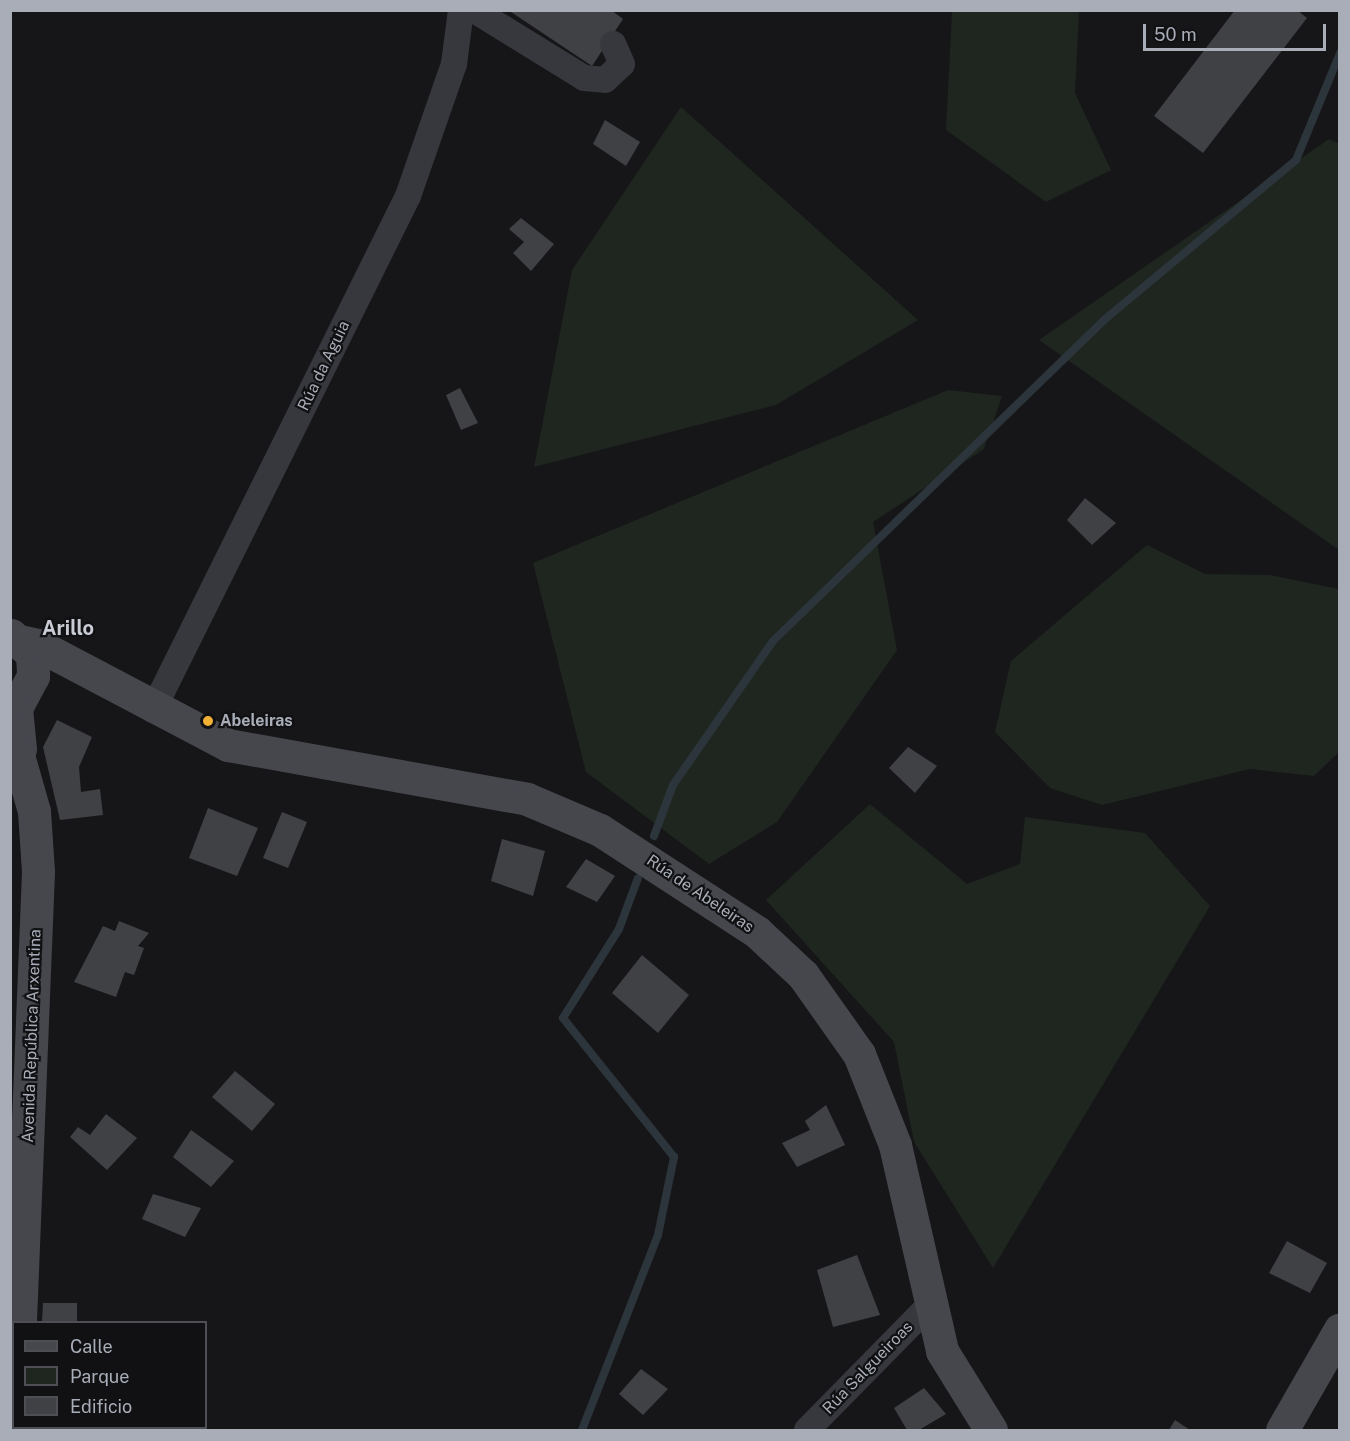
<!DOCTYPE html>
<html>
<head>
<meta charset="utf-8">
<style>
	body { margin:0 }
	#map { position:relative; width:1350px; height:1441px; overflow:hidden; background:#161618; font-family:"Public Sans",sans-serif }
	div>[style] { position:absolute }
	[style*='--x'] { left:calc(var(--x)*1px); top:calc(var(--y)*1px); width:calc(var(--w)*1px); rotate:calc(var(--a)*1deg) }
	.green>* { inset:0; background:#1e261f }
	.stream>* { height:8px; margin:-4px; padding:0 4px; transform-origin:4px; border-radius:4px; background:#2c353c }
	.building>* { inset:0; background:#404145 }
	.street>* { height:26px; margin:-13px; padding:0 13px; transform-origin:13px; border-radius:13px; background:#37383d }
	.secondary>* { height:33px; margin:-16.5px; padding:0 16.5px; transform-origin:16.5px; border-radius:16.5px; background:#45474d }
	.dots>* { width:16px; height:16px; translate:-50% -50%; box-sizing:border-box; border:3px solid #111113; border-radius:50% }
	span { translate:-50% -50%; white-space:nowrap; text-align:center; line-height:1.15; -webkit-text-stroke:4.5px #111113; paint-order:stroke }
	.street-label { font-size:16px; color:#a8adb8 }
	.poi-label { font-size:16px; color:#a8adb8; font-weight:700 }
	.left { translate:0 -50%; text-align:left }
	.quarter-label { font-size:20px; color:#c9ccd4; font-weight:700 }
	.frame { position:absolute; inset:0; border:12px solid #a8adb8; pointer-events:none }
	.legend { position:absolute; left:12px; top:1321px; width:195px; height:108px; box-sizing:border-box; background:#111113; border:2px solid #4d4f55; margin:0; padding:8px 10px; list-style:none; font-size:18px; color:#a8adb8 }
	.legend li { display:flex; align-items:center; gap:12px; height:30px }
	.legend b { width:30px; border:2px solid #4d4f55 }
	.scale { position:absolute; left:1143px; top:24px; width:183px; height:27px; box-sizing:border-box; border:3px solid #a8adb8; border-top:0; padding-left:8px; font-size:18px; line-height:21px; white-space:nowrap; color:#a8adb8; -webkit-text-stroke:4px #111113; paint-order:stroke }
</style>
</head>
<body>
<div id="map">
	<div class="green">
		<div style="clip-path:polygon(952px 11px,1079px 11px,1075px 93px,1111px 170px,1046px 202px,946px 130px)"></div>
		<div style="clip-path:polygon(681px 107px,918px 320px,776px 405px,534px 467px,572px 270px)"></div>
		<div style="clip-path:polygon(1329px 139px,1340px 144px,1339px 550px,1039px 340px)"></div>
		<div style="clip-path:polygon(948px 390px,1002px 396px,984px 449px,873px 522px,897px 650px,777px 822px,709px 864px,586px 772px,533px 563px)"></div>
		<div style="clip-path:polygon(1147px 545px,1205px 574px,1270px 575px,1339px 589px,1339px 752px,1314px 776px,1250px 769px,1102px 805px,1050px 788px,995px 732px,1011px 661px)"></div>
		<div style="clip-path:polygon(870px 804px,967px 884px,1020px 864px,1025px 817px,1145px 833px,1210px 906px,993px 1268px,914px 1142px,894px 1042px,766px 900px)"></div>
	</div>
	<div class="stream">
		<div style="--x:654;--y:836;--w:54;--a:-69.6"></div>
		<div style="--x:673;--y:785;--w:175;--a:-55.2"></div>
		<div style="--x:773;--y:641;--w:461;--a:-44.1"></div>
		<div style="--x:1104;--y:320;--w:250;--a:-39.8"></div>
		<div style="--x:1296;--y:160;--w:116;--a:-67.6"></div>
		<div style="--x:582;--y:1430;--w:209;--a:-68.7"></div>
		<div style="--x:658;--y:1235;--w:80;--a:-78.4"></div>
		<div style="--x:674;--y:1157;--w:178;--a:-128.6"></div>
		<div style="--x:563;--y:1018;--w:105;--a:-57.8"></div>
		<div style="--x:619;--y:929;--w:54;--a:-69.6"></div>
	</div>
	<div class="building">
		<div style="clip-path:polygon(508px 10px,611px 10px,623px 19px,592px 66px)"></div>
		<div style="clip-path:polygon(1235px 10px,1297px 10px,1307px 18px,1203px 153px,1154px 116px)"></div>
		<div style="clip-path:polygon(605px 120px,640px 142px,626px 166px,593px 144px)"></div>
		<div style="clip-path:polygon(521px 218px,554px 244px,531px 271px,513px 253px,524px 242px,509px 229px)"></div>
		<div style="clip-path:polygon(460px 388px,478px 423px,461px 430px,446px 395px)"></div>
		<div style="clip-path:polygon(1085px 498px,1116px 523px,1092px 545px,1067px 520px)"></div>
		<div style="clip-path:polygon(57px 720px,92px 737px,79px 767px,81px 792px,100px 789px,103px 815px,60px 820px,43px 747px)"></div>
		<div style="clip-path:polygon(908px 747px,937px 766px,915px 793px,889px 768px)"></div>
		<div style="clip-path:polygon(208px 808px,258px 828px,237px 876px,189px 858px)"></div>
		<div style="clip-path:polygon(282px 812px,307px 822px,288px 868px,263px 858px)"></div>
		<div style="clip-path:polygon(502px 839px,545px 851px,533px 896px,491px 881px)"></div>
		<div style="clip-path:polygon(586px 859px,615px 876px,597px 902px,566px 887px)"></div>
		<div style="clip-path:polygon(119px 921px,149px 933px,138px 946px,144px 948px,134px 975px,125px 972px,116px 997px,74px 982px,103px 926px,115px 931px)"></div>
		<div style="clip-path:polygon(642px 955px,689px 995px,658px 1033px,612px 993px)"></div>
		<div style="clip-path:polygon(235px 1071px,275px 1104px,252px 1131px,212px 1097px)"></div>
		<div style="clip-path:polygon(826px 1105px,845px 1145px,797px 1167px,782px 1143px,810px 1130px,805px 1121px)"></div>
		<div style="clip-path:polygon(106px 1114px,137px 1138px,107px 1170px,70px 1137px,78px 1127px,90px 1135px)"></div>
		<div style="clip-path:polygon(191px 1130px,234px 1161px,211px 1187px,173px 1157px)"></div>
		<div style="clip-path:polygon(153px 1194px,201px 1208px,185px 1237px,142px 1219px)"></div>
		<div style="clip-path:polygon(1287px 1241px,1327px 1263px,1310px 1293px,1269px 1273px)"></div>
		<div style="clip-path:polygon(857px 1255px,880px 1315px,833px 1327px,817px 1270px)"></div>
		<div style="clip-path:polygon(43px 1303px,77px 1303px,77px 1322px,42px 1322px)"></div>
		<div style="clip-path:polygon(641px 1369px,668px 1389px,643px 1415px,619px 1394px)"></div>
		<div style="clip-path:polygon(924px 1388px,946px 1414px,919px 1430px,907px 1430px,894px 1408px)"></div>
		<div style="clip-path:polygon(1175px 1420px,1190px 1430px,1169px 1430px)"></div>
	</div>
	<div class="street">
		<div style="--x:474;--y:10;--w:129;--a:31.7"></div>
		<div style="--x:584;--y:78;--w:21;--a:5"></div>
		<div style="--x:605;--y:80;--w:23;--a:-43"></div>
		<div style="--x:622;--y:64;--w:22;--a:-114"></div>
		<div style="--x:153;--y:710;--w:574;--a:-63.61"></div>
		<div style="--x:408;--y:196;--w:140;--a:-70.8"></div>
		<div style="--x:454;--y:64;--w:54;--a:-82.6"></div>
		<div style="--x:807;--y:1430;--w:174;--a:-45.5"></div>
	</div>
	<div class="secondary">
		<div style="--x:11;--y:635;--w:28;--a:42"></div>
		<div style="--x:32;--y:654;--w:22;--a:87"></div>
		<div style="--x:33;--y:676;--w:36;--a:118"></div>
		<div style="--x:16;--y:708;--w:41;--a:84.4"></div>
		<div style="--x:10;--y:639;--w:29;--a:12"></div>
		<div style="--x:38;--y:645;--w:215;--a:27.8"></div>
		<div style="--x:228;--y:745;--w:304;--a:10.2"></div>
		<div style="--x:527;--y:799;--w:79;--a:23"></div>
		<div style="--x:600;--y:830;--w:187;--a:33"></div>
		<div style="--x:757;--y:932;--w:63;--a:43.1"></div>
		<div style="--x:803;--y:975;--w:97;--a:54.7"></div>
		<div style="--x:859;--y:1054;--w:98;--a:68.4"></div>
		<div style="--x:895;--y:1145;--w:211;--a:77.1"></div>
		<div style="--x:942;--y:1351;--w:93;--a:58.2"></div>
		<div style="--x:10;--y:727;--w:87;--a:74.1"></div>
		<div style="--x:34;--y:811;--w:61;--a:86.2"></div>
		<div style="--x:38;--y:872;--w:450;--a:92.3"></div>
		<div style="--x:12;--y:1430;--w:14;--a:-82"></div>
		<div style="--x:1282;--y:1430;--w:116;--a:-60.1"></div>
	</div>
	<div class="dots">
		<div style="left:208px;top:721px;background:#f2b134"></div>
	</div>
	<div class="street-label">
		<span style="left:324px;top:366px;rotate:-64deg">Rúa da Aguia</span>
		<span style="left:700px;top:894px;rotate:34deg">Rúa de Abeleiras</span>
		<span style="left:32px;top:1036px;rotate:-88deg">Avenida República Arxentina</span>
		<span style="left:868px;top:1368px;rotate:-46deg">Rúa Salgueiroas</span>
	</div>
	<div class="poi-label">
		<span class="left" style="left:220px;top:721px">Abeleiras</span>
	</div>
	<div class="quarter-label">
		<span style="left:68px;top:628px">Arillo</span>
	</div>
	<div class="frame"></div>
	<ul class="legend">
	<li><b style="height:8px;background:#45474d"></b>Calle</li>
	<li><b style="height:16px;background:#1e261f"></b>Parque</li>
	<li><b style="height:16px;background:#404145"></b>Edificio</li>
	</ul>
	<div class="scale">50 m</div>
</div>
</body>
</html>
